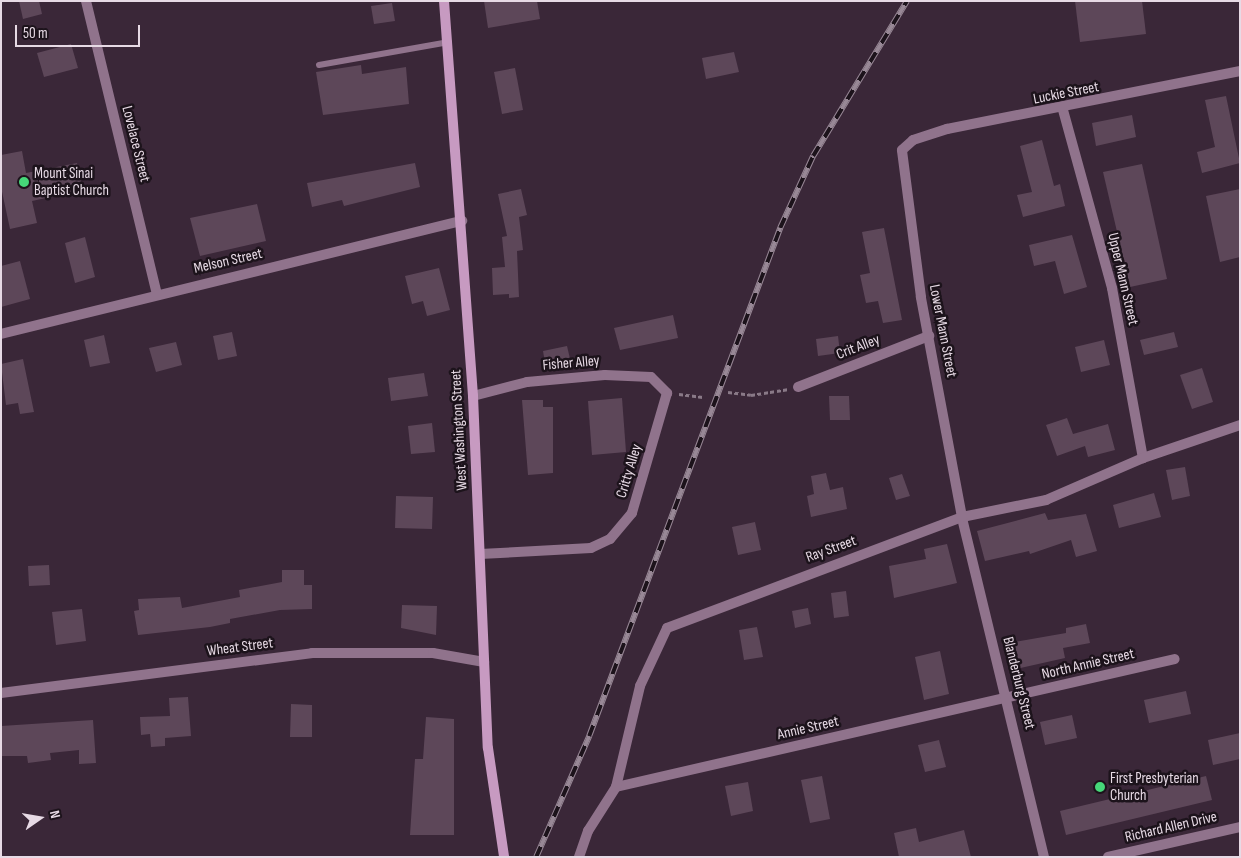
<!DOCTYPE html>
<html>
<head>
<meta charset="utf-8">
<style>
	body { margin:0 }
	#map { position:relative; width:1241px; height:858px; overflow:hidden; background:#3a2738; font-family:"Sofia Sans Condensed",sans-serif }
	div>[style] { position:absolute }
	[style*='--x'] { left:calc(var(--x)*1px); top:calc(var(--y)*1px); width:calc(var(--w)*1px); rotate:calc(var(--a)*1deg) }
	.building>* { inset:0; background:#5d4759 }
	.path>* { height:3px; margin-top:-1.5px; transform-origin:0; background:repeating-linear-gradient(90deg,#897987 0 4px,transparent 0 6.5px) }
	.lane>* { height:6px; margin:-3px; padding:0 3px; transform-origin:3px; border-radius:3px; background:#90738c }
	.street>* { height:10px; margin:-5px; padding:0 5px; transform-origin:5px; border-radius:5px; background:#90738c }
	.secondary>* { height:10px; margin:-5px; padding:0 5px; transform-origin:5px; border-radius:5px; background:#c79ac1 }
	.rail>* { height:5.5px; margin-top:-2.75px; transform-origin:0; background:repeating-linear-gradient(90deg,#1c131b 0 11px,#988896 0 22px); box-sizing:border-box; border-block:1px solid #988896 }
	.dots>* { width:14px; height:14px; translate:-50% -50%; box-sizing:border-box; border:2px solid #1c131b; border-radius:50% }
	span { translate:-50% -50%; white-space:nowrap; text-align:center; line-height:1.15; -webkit-text-stroke:5px #1c131b; paint-order:stroke }
	.street-label { font-size:15px; color:#e7dae5 }
	.poi-label { font-size:15px; color:#e7dae5 }
	.left { translate:0 -50%; text-align:left }
	.frame { position:absolute; inset:0; border:2px solid #e7dae5; pointer-events:none }
	.north { position:absolute; left:15px; top:793px; width:50px; height:50px; -webkit-text-stroke:4px #1c131b; paint-order:stroke; rotate:77deg; font-size:14px; font-weight:700; line-height:20px; text-align:center; color:#e7dae5 }
	.north::after { content:''; display:block; margin:auto; width:18px; height:22px; background:#e7dae5; clip-path:polygon(50% 0,100% 100%,50% 72%,0 100%) }
	.scale { position:absolute; left:15px; top:25px; width:125px; height:22px; box-sizing:border-box; border:2px solid #e7dae5; border-top:0; padding-left:6px; font-size:15px; line-height:18px; white-space:nowrap; color:#e7dae5; -webkit-text-stroke:4px #1c131b; paint-order:stroke }
</style>
</head>
<body>
<div id="map">
	<div class="building">
		<div style="clip-path:polygon(19px 1px,39px 1px,42px 14px,23px 19px)"></div>
		<div style="clip-path:polygon(484px 1px,537px 1px,540px 19px,488px 28px)"></div>
		<div style="clip-path:polygon(1075px 1px,1142px 1px,1146px 34px,1080px 42px)"></div>
		<div style="clip-path:polygon(392px 3px,395px 21px,374px 24px,371px 6px)"></div>
		<div style="clip-path:polygon(71px 44px,78px 68px,44px 77px,37px 53px)"></div>
		<div style="clip-path:polygon(734px 52px,739px 72px,706px 79px,702px 58px)"></div>
		<div style="clip-path:polygon(361px 65px,362px 74px,406px 67px,409px 104px,323px 115px,316px 72px)"></div>
		<div style="clip-path:polygon(515px 68px,523px 110px,502px 114px,494px 72px)"></div>
		<div style="clip-path:polygon(1226px 96px,1240px 163px,1202px 173px,1197px 152px,1215px 147px,1205px 100px)"></div>
		<div style="clip-path:polygon(1132px 115px,1136px 137px,1096px 146px,1092px 123px)"></div>
		<div style="clip-path:polygon(1042px 140px,1054px 186px,1060px 184px,1065px 206px,1023px 217px,1017px 195px,1032px 192px,1020px 146px)"></div>
		<div style="clip-path:polygon(22px 151px,26px 173px,77px 163px,83px 190px,32px 201px,37px 223px,10px 229px,1px 187px,1px 155px)"></div>
		<div style="clip-path:polygon(415px 163px,420px 187px,344px 206px,342px 200px,312px 207px,307px 183px)"></div>
		<div style="clip-path:polygon(1142px 164px,1167px 279px,1130px 287px,1103px 172px)"></div>
		<div style="clip-path:polygon(521px 189px,527px 215px,519px 217px,523px 250px,517px 251px,519px 297px,509px 298px,509px 294px,493px 295px,492px 268px,505px 267px,502px 237px,507px 236px,498px 194px)"></div>
		<div style="clip-path:polygon(1240px 189px,1240px 257px,1220px 262px,1206px 196px)"></div>
		<div style="clip-path:polygon(257px 204px,266px 241px,200px 256px,190px 218px)"></div>
		<div style="clip-path:polygon(884px 228px,902px 320px,883px 323px,878px 301px,866px 303px,860px 275px,870px 273px,862px 232px)"></div>
		<div style="clip-path:polygon(1072px 235px,1087px 287px,1064px 294px,1055px 261px,1034px 266px,1029px 245px)"></div>
		<div style="clip-path:polygon(85px 237px,95px 277px,75px 283px,65px 243px)"></div>
		<div style="clip-path:polygon(20px 261px,30px 299px,1px 307px,1px 266px)"></div>
		<div style="clip-path:polygon(439px 268px,450px 310px,427px 316px,423px 301px,412px 304px,405px 276px)"></div>
		<div style="clip-path:polygon(673px 315px,678px 338px,620px 350px,614px 328px)"></div>
		<div style="clip-path:polygon(232px 332px,237px 356px,218px 360px,213px 336px)"></div>
		<div style="clip-path:polygon(1174px 332px,1178px 347px,1144px 355px,1140px 340px)"></div>
		<div style="clip-path:polygon(104px 335px,110px 363px,90px 367px,84px 340px)"></div>
		<div style="clip-path:polygon(838px 336px,840px 353px,818px 356px,816px 339px)"></div>
		<div style="clip-path:polygon(1104px 340px,1110px 365px,1081px 372px,1075px 347px)"></div>
		<div style="clip-path:polygon(176px 342px,182px 365px,156px 372px,149px 348px)"></div>
		<div style="clip-path:polygon(567px 346px,571px 363px,546px 368px,543px 351px)"></div>
		<div style="clip-path:polygon(23px 359px,34px 412px,20px 414px,18px 403px,6px 405px,1px 364px)"></div>
		<div style="clip-path:polygon(1202px 368px,1213px 402px,1192px 409px,1180px 375px)"></div>
		<div style="clip-path:polygon(424px 373px,428px 396px,391px 401px,388px 378px)"></div>
		<div style="clip-path:polygon(829px 396px,849px 396px,850px 420px,830px 420px)"></div>
		<div style="clip-path:polygon(622px 398px,626px 452px,592px 455px,588px 401px)"></div>
		<div style="clip-path:polygon(522px 400px,543px 400px,543px 407px,553px 407px,553px 473px,528px 475px)"></div>
		<div style="clip-path:polygon(1067px 418px,1073px 434px,1108px 424px,1115px 450px,1088px 457px,1085px 446px,1057px 456px,1046px 425px)"></div>
		<div style="clip-path:polygon(432px 423px,435px 452px,411px 454px,408px 426px)"></div>
		<div style="clip-path:polygon(1185px 467px,1190px 496px,1172px 500px,1166px 470px)"></div>
		<div style="clip-path:polygon(826px 473px,830px 490px,843px 487px,847px 509px,811px 517px,807px 496px,814px 494px,811px 476px)"></div>
		<div style="clip-path:polygon(902px 474px,910px 496px,896px 500px,889px 478px)"></div>
		<div style="clip-path:polygon(1154px 493px,1161px 517px,1119px 528px,1113px 505px)"></div>
		<div style="clip-path:polygon(396px 496px,433px 497px,432px 529px,395px 528px)"></div>
		<div style="clip-path:polygon(1045px 513px,1048px 520px,1086px 514px,1097px 551px,1076px 557px,1071px 540px,1030px 554px,1029px 551px,985px 561px,977px 531px)"></div>
		<div style="clip-path:polygon(755px 522px,761px 550px,738px 555px,732px 527px)"></div>
		<div style="clip-path:polygon(947px 544px,957px 583px,894px 598px,889px 566px,926px 559px,924px 549px)"></div>
		<div style="clip-path:polygon(49px 565px,50px 585px,29px 586px,28px 566px)"></div>
		<div style="clip-path:polygon(282px 570px,304px 570px,304px 585px,312px 585px,312px 609px,280px 610px,230px 619px,230px 623px,210px 627px,138px 635px,134px 611px,139px 610px,138px 599px,180px 597px,182px 608px,240px 597px,239px 590px,282px 582px)"></div>
		<div style="clip-path:polygon(846px 591px,849px 616px,834px 618px,831px 593px)"></div>
		<div style="clip-path:polygon(402px 605px,437px 606px,436px 635px,401px 628px)"></div>
		<div style="clip-path:polygon(808px 608px,811px 624px,795px 628px,792px 611px)"></div>
		<div style="clip-path:polygon(82px 609px,86px 641px,56px 645px,52px 612px)"></div>
		<div style="clip-path:polygon(1086px 624px,1090px 643px,1063px 648px,1065px 658px,1016px 669px,1009px 643px,1066px 633px,1066px 628px)"></div>
		<div style="clip-path:polygon(757px 627px,763px 657px,744px 660px,739px 630px)"></div>
		<div style="clip-path:polygon(940px 651px,949px 694px,924px 700px,915px 657px)"></div>
		<div style="clip-path:polygon(1186px 691px,1191px 714px,1149px 723px,1144px 700px)"></div>
		<div style="clip-path:polygon(188px 697px,191px 736px,165px 738px,165px 746px,151px 747px,150px 734px,141px 735px,140px 717px,170px 716px,169px 698px)"></div>
		<div style="clip-path:polygon(291px 704px,312px 705px,312px 737px,290px 737px)"></div>
		<div style="clip-path:polygon(1072px 715px,1077px 738px,1045px 745px,1040px 722px)"></div>
		<div style="clip-path:polygon(426px 717px,454px 719px,454px 835px,410px 835px,415px 759px,423px 759px)"></div>
		<div style="clip-path:polygon(93px 720px,96px 763px,79px 764px,79px 750px,50px 753px,51px 760px,28px 763px,27px 756px,1px 756px,1px 726px)"></div>
		<div style="clip-path:polygon(1240px 733px,1240px 759px,1213px 765px,1208px 740px)"></div>
		<div style="clip-path:polygon(939px 740px,946px 767px,925px 772px,918px 745px)"></div>
		<div style="clip-path:polygon(822px 776px,830px 819px,810px 823px,801px 780px)"></div>
		<div style="clip-path:polygon(1206px 776px,1212px 800px,1066px 835px,1060px 811px)"></div>
		<div style="clip-path:polygon(748px 782px,753px 811px,731px 816px,725px 786px)"></div>
		<div style="clip-path:polygon(916px 828px,919px 842px,964px 830px,971px 857px,899px 857px,894px 833px)"></div>
	</div>
	<div class="path">
		<div style="--x:728;--y:392;--w:23;--a:7"></div>
		<div style="--x:751;--y:395;--w:37;--a:-9"></div>
		<div style="--x:679;--y:394;--w:26;--a:7"></div>
	</div>
	<div class="lane">
		<div style="--x:319;--y:65;--w:132;--a:-10"></div>
	</div>
	<div class="street">
		<div style="--x:86;--y:1;--w:301;--a:76.4"></div>
		<div style="--x:1063;--y:110;--w:185;--a:74.6"></div>
		<div style="--x:1112;--y:288;--w:173;--a:79.7"></div>
		<div style="--x:1;--y:334;--w:475;--a:-13.8"></div>
		<div style="--x:798;--y:387;--w:141;--a:-21.3"></div>
		<div style="--x:473;--y:396;--w:56;--a:-14.5"></div>
		<div style="--x:527;--y:382;--w:78;--a:-5.1"></div>
		<div style="--x:605;--y:375;--w:46;--a:2.5"></div>
		<div style="--x:651;--y:377;--w:23;--a:45"></div>
		<div style="--x:667;--y:393;--w:125;--a:106.3"></div>
		<div style="--x:632;--y:513;--w:34;--a:130"></div>
		<div style="--x:610;--y:539;--w:21;--a:155"></div>
		<div style="--x:591;--y:548;--w:111;--a:176.9"></div>
		<div style="--x:1;--y:693;--w:314;--a:-7.3"></div>
		<div style="--x:312;--y:653;--w:121;--a:0"></div>
		<div style="--x:433;--y:653;--w:52;--a:10"></div>
		<div style="--x:616;--y:787;--w:573;--a:-12.9"></div>
		<div style="--x:579;--y:857;--w:28;--a:-71"></div>
		<div style="--x:588;--y:831;--w:52;--a:-57.5"></div>
		<div style="--x:616;--y:787;--w:104;--a:-76.6"></div>
		<div style="--x:640;--y:686;--w:64;--a:-65"></div>
		<div style="--x:667;--y:628;--w:315;--a:-20.6"></div>
		<div style="--x:962;--y:517;--w:86;--a:-11.4"></div>
		<div style="--x:1046;--y:500;--w:106;--a:-23.4"></div>
		<div style="--x:1143;--y:458;--w:102;--a:-18.8"></div>
		<div style="--x:1044;--y:857;--w:350;--a:-103.6"></div>
		<div style="--x:962;--y:517;--w:224;--a:-100.6"></div>
		<div style="--x:921;--y:297;--w:148;--a:-97.4"></div>
		<div style="--x:902;--y:150;--w:15;--a:-42"></div>
		<div style="--x:913;--y:140;--w:36;--a:-18"></div>
		<div style="--x:947;--y:129;--w:299;--a:-11.2"></div>
		<div style="--x:1108;--y:857;--w:135;--a:-12.8"></div>
	</div>
	<div class="secondary">
		<div style="--x:444;--y:1;--w:396;--a:85.8"></div>
		<div style="--x:473;--y:396;--w:352;--a:87.6"></div>
		<div style="--x:488;--y:748;--w:110;--a:81.6"></div>
	</div>
	<div class="rail">
		<div style="--x:536;--y:857;--w:132;--a:-66.3"></div>
		<div style="--x:589;--y:736;--w:543;--a:-69.39"></div>
		<div style="--x:780;--y:228;--w:79;--a:-65.4"></div>
		<div style="--x:813;--y:156;--w:181;--a:-58.8"></div>
	</div>
	<div class="dots">
		<div style="left:24px;top:182px;background:#46d779"></div>
		<div style="left:1100px;top:787px;background:#46d779"></div>
	</div>
	<div class="street-label">
		<span style="left:1066px;top:93px;rotate:-11deg">Luckie Street</span>
		<span style="left:136px;top:144px;rotate:76deg">Lovelace Street</span>
		<span style="left:228px;top:261px;rotate:-13deg">Melson Street</span>
		<span style="left:1123px;top:279px;rotate:77deg">Upper Mann Street</span>
		<span style="left:943px;top:331px;rotate:79deg">Lower Mann Street</span>
		<span style="left:858px;top:347px;rotate:-21deg">Crit Alley</span>
		<span style="left:571px;top:363px;rotate:-5deg">Fisher Alley</span>
		<span style="left:459px;top:430px;rotate:-93deg">West Washington Street</span>
		<span style="left:629px;top:471px;rotate:-73deg">Critty Alley</span>
		<span style="left:831px;top:549px;rotate:-20deg">Ray Street</span>
		<span style="left:240px;top:647px;rotate:-7deg">Wheat Street</span>
		<span style="left:1088px;top:664px;rotate:-13deg">North Annie Street</span>
		<span style="left:1019px;top:683px;rotate:76deg">Blanderburg Street</span>
		<span style="left:808px;top:728px;rotate:-13deg">Annie Street</span>
		<span style="left:1171px;top:827px;rotate:-13deg">Richard Allen Drive</span>
	</div>
	<div class="poi-label">
		<span class="left" style="left:34px;top:182px">Mount Sinai<br>Baptist Church</span>
		<span class="left" style="left:1110px;top:787px">First Presbyterian<br>Church</span>
	</div>
	<div class="frame"></div>
	<div class="north">N</div>
	<div class="scale">50 m</div>
</div>
</body>
</html>
